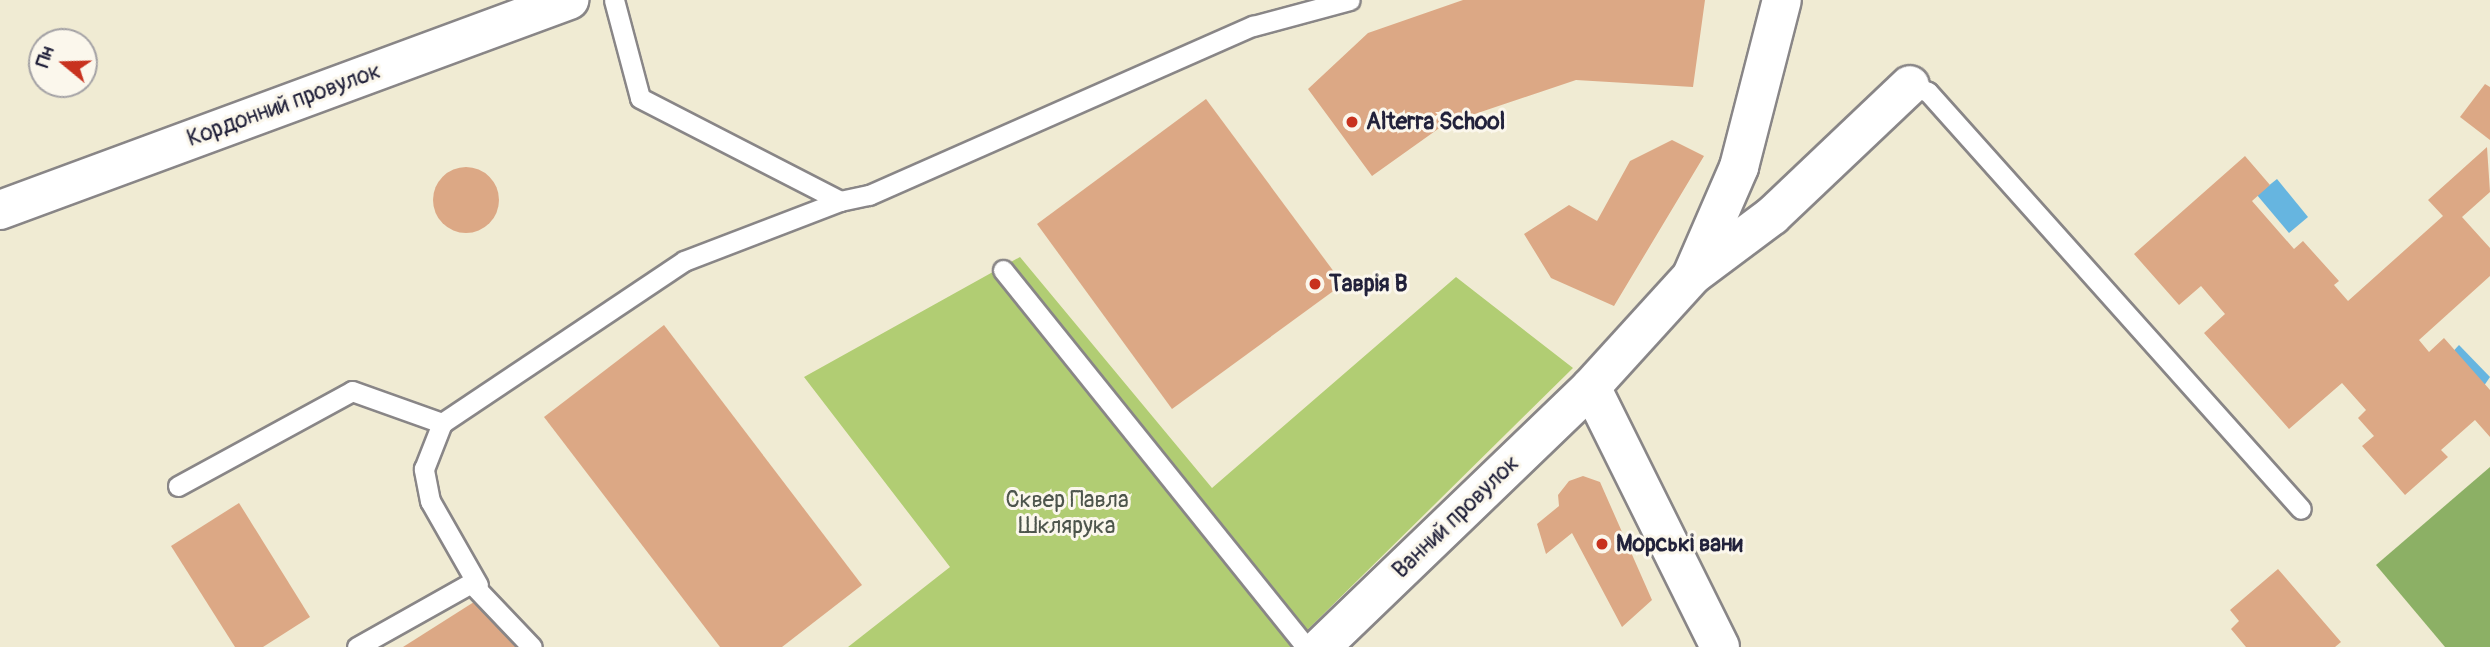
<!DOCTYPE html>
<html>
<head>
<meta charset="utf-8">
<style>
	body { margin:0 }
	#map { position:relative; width:2490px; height:647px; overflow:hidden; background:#f0ebd3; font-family:Pangolin,sans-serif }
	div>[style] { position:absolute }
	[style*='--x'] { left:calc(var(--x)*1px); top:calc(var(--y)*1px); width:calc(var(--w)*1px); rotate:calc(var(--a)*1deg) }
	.green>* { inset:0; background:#b1cd73 }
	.forest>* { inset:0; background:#8cb065 }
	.water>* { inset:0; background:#66b5e0 }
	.building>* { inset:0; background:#dca885 }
	.round { border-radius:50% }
	.roads { filter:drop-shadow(2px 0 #898687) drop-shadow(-2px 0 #898687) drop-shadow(0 2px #898687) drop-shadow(0 -2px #898687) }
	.lane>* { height:19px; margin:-9.5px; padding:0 9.5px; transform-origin:9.5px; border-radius:9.5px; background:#fff }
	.street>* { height:38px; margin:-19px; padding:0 19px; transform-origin:19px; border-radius:19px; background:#fff }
	.dots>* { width:19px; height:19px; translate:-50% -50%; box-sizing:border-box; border:4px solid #fbf7ec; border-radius:50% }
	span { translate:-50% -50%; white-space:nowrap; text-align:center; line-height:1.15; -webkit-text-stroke:6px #fbf7ec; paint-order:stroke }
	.street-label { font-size:23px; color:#22223b }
	.poi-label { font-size:23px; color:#22223b; font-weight:700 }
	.left { translate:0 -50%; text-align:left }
	.park-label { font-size:23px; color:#4d554c }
	.north { position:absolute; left:28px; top:28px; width:70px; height:70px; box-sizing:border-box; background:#fbf7ec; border:2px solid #a4a2a5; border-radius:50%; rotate:289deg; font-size:19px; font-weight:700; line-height:28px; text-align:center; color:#22223b }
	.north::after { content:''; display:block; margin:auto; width:24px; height:32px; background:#c8321e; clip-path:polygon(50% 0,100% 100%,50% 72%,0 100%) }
</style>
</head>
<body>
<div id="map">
	<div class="green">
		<div style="clip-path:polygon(1020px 257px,1212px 488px,1456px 277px,1573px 368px,1290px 647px,848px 647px,950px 567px,804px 377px)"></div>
	</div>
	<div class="forest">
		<div style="clip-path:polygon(2490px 467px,2490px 647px,2445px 647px,2376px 565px)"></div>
	</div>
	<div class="water">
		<div style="clip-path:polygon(2277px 179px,2308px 217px,2289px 233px,2257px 195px)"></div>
		<div style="clip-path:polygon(2459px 345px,2490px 377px,2479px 393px,2446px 359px)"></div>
	</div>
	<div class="building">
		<div style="clip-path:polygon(1463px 0,1705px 0,1693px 87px,1576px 80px,1445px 124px,1372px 176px,1308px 89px,1368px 33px)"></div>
		<div style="clip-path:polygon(2485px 84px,2490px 87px,2490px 140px,2460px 117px)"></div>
		<div style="clip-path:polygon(1206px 99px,1343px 284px,1172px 409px,1037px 224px)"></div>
		<div style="clip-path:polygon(1672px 140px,1704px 156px,1614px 306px,1551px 278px,1524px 234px,1569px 205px,1597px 221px,1630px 161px)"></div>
		<div style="clip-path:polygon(2487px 147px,2490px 192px,2462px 217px,2490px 248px,2490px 276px,2419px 340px,2429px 352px,2444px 338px,2490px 390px,2490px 437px,2475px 420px,2441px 450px,2448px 457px,2405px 495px,2362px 446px,2374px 436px,2358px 418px,2366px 410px,2342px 383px,2289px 429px,2204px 333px,2225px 314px,2201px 286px,2179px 305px,2134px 254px,2245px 156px,2270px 185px,2252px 201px,2294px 249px,2303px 241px,2339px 281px,2334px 285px,2348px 301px,2443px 216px,2428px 200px)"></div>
		<div class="round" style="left:433px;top:167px;width:66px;height:66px"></div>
		<div style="clip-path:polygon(664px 325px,862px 585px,782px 647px,720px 647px,544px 417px)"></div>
		<div style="clip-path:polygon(1583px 476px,1600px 482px,1652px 600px,1622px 627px,1572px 533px,1546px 554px,1537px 524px,1559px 506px,1558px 495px,1569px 481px)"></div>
		<div style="clip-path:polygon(239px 503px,310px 617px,263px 647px,235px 647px,171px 546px)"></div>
		<div style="clip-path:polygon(2278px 569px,2341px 642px,2335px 647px,2246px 647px,2231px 629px,2239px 621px,2230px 610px)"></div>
		<div style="clip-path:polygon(485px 595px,517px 647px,403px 647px)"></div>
	</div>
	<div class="roads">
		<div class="lane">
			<div style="--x:614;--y:0;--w:101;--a:75.1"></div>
			<div style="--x:640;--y:98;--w:225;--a:27.2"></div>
			<div style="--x:840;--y:201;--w:30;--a:-12"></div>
			<div style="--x:869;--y:195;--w:420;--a:-23.8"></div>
			<div style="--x:1253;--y:26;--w:100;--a:-15"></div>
			<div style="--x:1910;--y:85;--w:19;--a:21"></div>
			<div style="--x:1928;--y:92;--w:559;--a:48.19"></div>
			<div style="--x:1003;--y:270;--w:484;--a:51.2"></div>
			<div style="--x:178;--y:486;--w:198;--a:-28.6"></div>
			<div style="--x:352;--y:391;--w:96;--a:19.6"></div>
			<div style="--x:478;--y:585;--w:97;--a:-119.7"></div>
			<div style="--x:430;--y:501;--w:33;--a:-101"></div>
			<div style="--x:424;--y:469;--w:49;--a:-68.6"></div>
			<div style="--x:442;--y:423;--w:291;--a:-33.8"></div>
			<div style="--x:684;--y:261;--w:167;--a:-21"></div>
			<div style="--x:357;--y:647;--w:131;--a:-29.3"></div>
			<div style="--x:471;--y:583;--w:88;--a:46.4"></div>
		</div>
		<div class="street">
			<div style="--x:0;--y:210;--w:607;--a:-20.26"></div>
			<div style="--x:1693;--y:273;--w:116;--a:-66.5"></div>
			<div style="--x:1739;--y:167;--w:172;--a:-75.6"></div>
			<div style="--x:1591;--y:387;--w:290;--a:63.6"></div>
			<div style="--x:1321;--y:647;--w:375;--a:-43.9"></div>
			<div style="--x:1591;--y:387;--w:151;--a:-47.7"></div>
			<div style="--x:1693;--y:275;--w:99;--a:-36.8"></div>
			<div style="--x:1772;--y:216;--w:190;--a:-43.5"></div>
		</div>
	</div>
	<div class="dots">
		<div style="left:1352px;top:122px;background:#c8321e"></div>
		<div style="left:1315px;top:284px;background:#c8321e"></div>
		<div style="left:1602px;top:544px;background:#c8321e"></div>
	</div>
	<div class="street-label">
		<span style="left:284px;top:105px;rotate:-20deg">Кордонний провулок</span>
		<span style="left:1456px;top:517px;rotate:-44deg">Ванний провулок</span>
	</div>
	<div class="poi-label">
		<span class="left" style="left:1366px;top:122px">Alterra School</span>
		<span class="left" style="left:1329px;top:284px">Таврія В</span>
		<span class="left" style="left:1616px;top:544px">Морські вани</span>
	</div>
	<div class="park-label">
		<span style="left:1067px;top:513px">Сквер Павла<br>Шклярука</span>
	</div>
	<div class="north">Пн</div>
</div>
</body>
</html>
